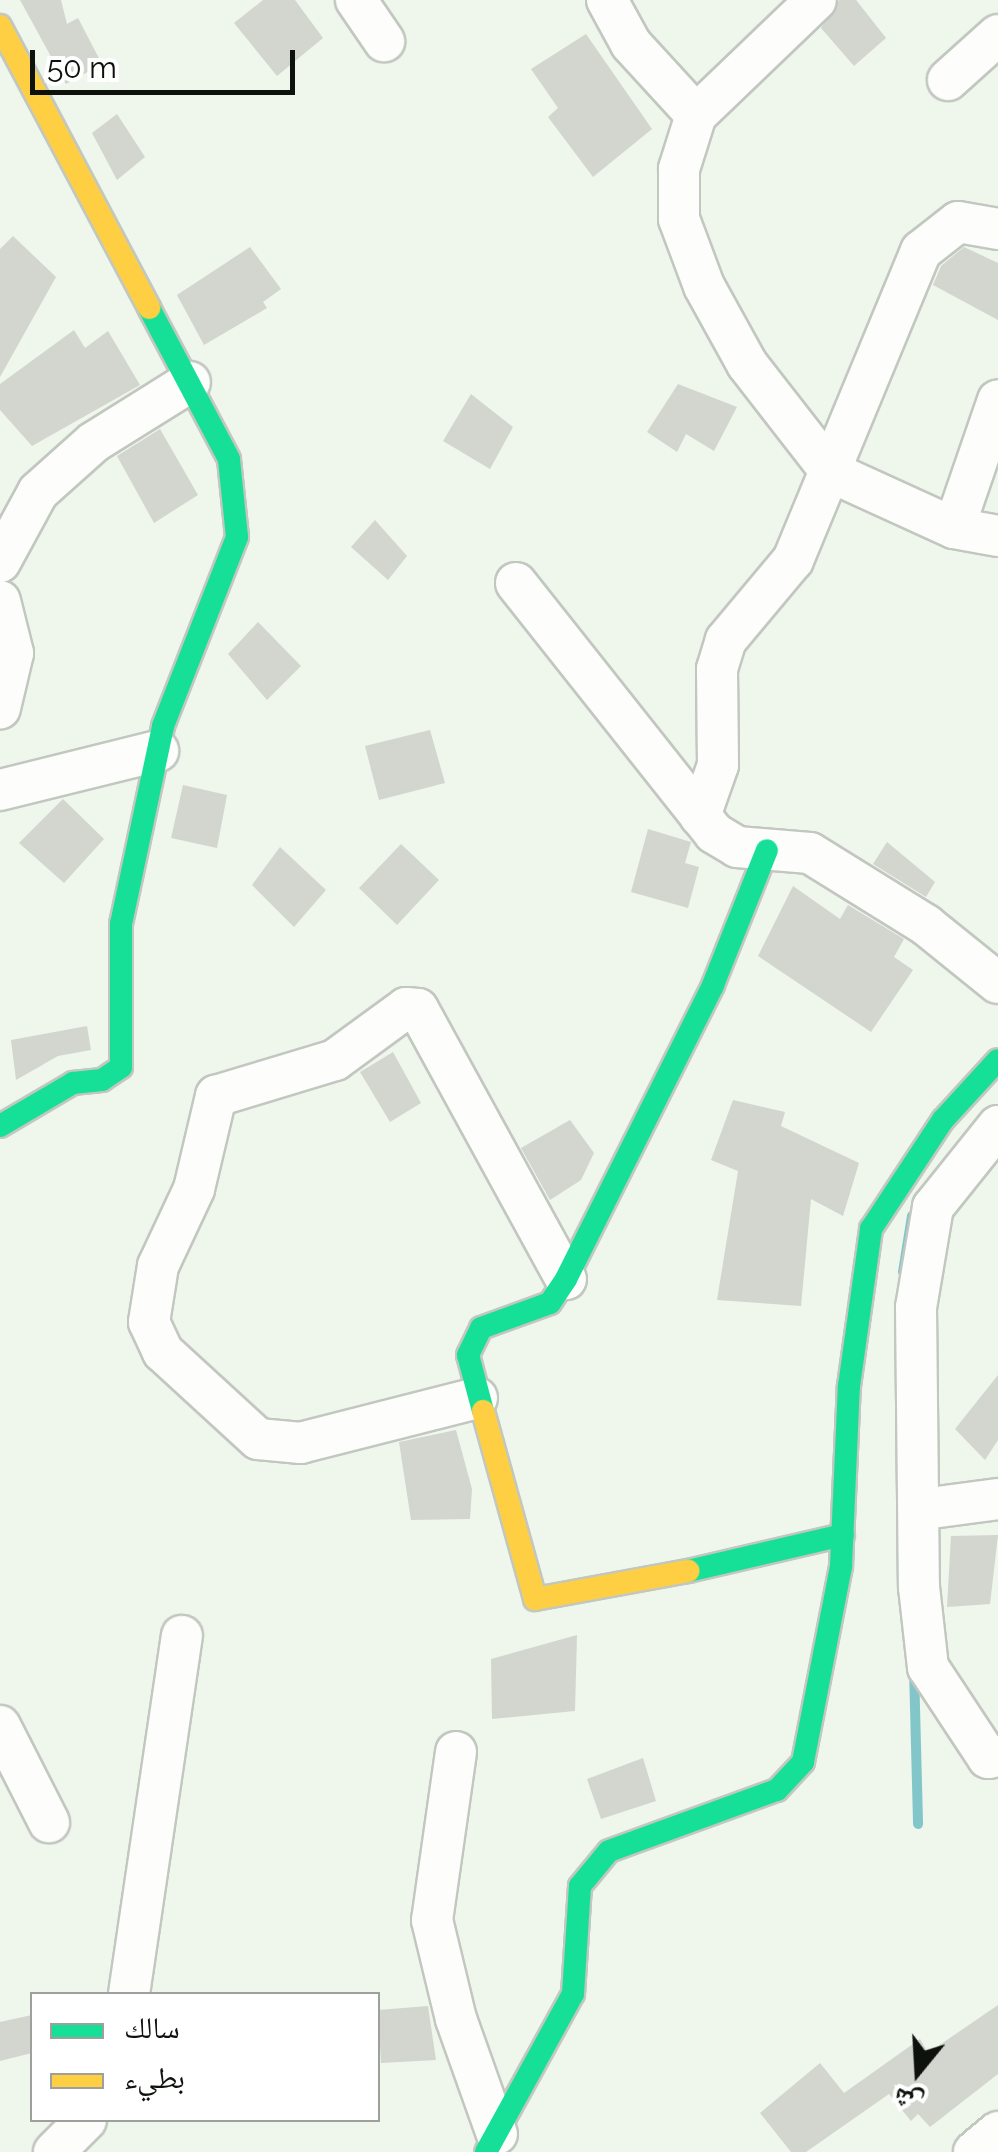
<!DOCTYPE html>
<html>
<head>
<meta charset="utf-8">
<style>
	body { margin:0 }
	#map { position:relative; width:998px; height:2152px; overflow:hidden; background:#eff6ec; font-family:Raleway,"Noto Naskh Arabic",sans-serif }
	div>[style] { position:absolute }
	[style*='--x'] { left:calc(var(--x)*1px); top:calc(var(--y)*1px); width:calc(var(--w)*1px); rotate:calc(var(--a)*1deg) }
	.stream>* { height:10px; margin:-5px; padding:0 5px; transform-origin:5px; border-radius:5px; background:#83c6ca }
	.building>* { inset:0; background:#d2d6ce }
	.roads { filter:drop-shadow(2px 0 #c2c7c0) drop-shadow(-2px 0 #c2c7c0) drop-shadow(0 2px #c2c7c0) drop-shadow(0 -2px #c2c7c0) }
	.street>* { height:40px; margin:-20px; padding:0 20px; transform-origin:20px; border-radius:20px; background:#fdfefc }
	.fast>* { height:22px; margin:-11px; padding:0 11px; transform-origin:11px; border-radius:11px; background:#16e098 }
	.slow>* { height:22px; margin:-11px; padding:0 11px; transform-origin:11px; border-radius:11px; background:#ffcf43 }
	span { translate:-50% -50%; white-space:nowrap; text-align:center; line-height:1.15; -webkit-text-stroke:9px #fff; paint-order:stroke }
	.legend { position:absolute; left:30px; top:1992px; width:350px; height:130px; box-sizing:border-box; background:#fff; border:2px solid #9fa09e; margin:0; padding:12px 18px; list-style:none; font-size:30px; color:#0e120d }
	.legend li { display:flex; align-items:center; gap:20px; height:50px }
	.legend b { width:50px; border:2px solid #9fa09e }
	.north { position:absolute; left:868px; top:2022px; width:100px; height:100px; -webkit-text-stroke:8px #fff; paint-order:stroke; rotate:198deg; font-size:28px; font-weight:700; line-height:40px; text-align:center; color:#0e120d }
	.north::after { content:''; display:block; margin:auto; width:35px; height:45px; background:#0e120d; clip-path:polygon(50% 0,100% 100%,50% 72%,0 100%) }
	.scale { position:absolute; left:30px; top:50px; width:265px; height:45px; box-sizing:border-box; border:5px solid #0e120d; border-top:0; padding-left:12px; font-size:30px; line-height:35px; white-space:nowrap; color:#0e120d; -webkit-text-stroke:8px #fff; paint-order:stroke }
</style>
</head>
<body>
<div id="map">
	<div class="stream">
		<div style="--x:903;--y:1272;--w:57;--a:-80.9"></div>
		<div style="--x:914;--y:1669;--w:155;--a:88.5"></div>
	</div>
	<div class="building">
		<div style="clip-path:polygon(20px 0,61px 0,67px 24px,78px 18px,102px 64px,66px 84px)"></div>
		<div style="clip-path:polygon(263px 0,295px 0,323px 38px,277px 76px,234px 23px)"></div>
		<div style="clip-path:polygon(839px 0,856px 0,886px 38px,854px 66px,821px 28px)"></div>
		<div style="clip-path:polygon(586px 34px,652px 129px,593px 177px,548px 117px,558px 108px,531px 69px)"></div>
		<div style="clip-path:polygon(117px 114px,145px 157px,117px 180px,92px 133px)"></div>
		<div style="clip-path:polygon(13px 236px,56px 277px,0 377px,0 249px)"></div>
		<div style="clip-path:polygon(250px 247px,281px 289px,263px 302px,267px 308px,204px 345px,177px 295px)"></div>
		<div style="clip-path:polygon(964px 247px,998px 263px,998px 320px,933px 285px,941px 266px)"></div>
		<div style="clip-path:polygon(74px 330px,85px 348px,108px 331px,140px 385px,32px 446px,0 410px,0 384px)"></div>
		<div style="clip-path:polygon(678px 384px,737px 407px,714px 451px,686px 434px,677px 452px,647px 432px)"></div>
		<div style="clip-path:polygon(471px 394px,513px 427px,490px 469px,443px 441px)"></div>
		<div style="clip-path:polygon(160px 429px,198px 495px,154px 523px,117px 456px)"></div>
		<div style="clip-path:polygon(375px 520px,407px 556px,388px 580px,351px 547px)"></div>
		<div style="clip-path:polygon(258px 622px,301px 666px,267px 700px,228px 654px)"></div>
		<div style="clip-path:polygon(430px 730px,445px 783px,379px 800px,365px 746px)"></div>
		<div style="clip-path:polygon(183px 785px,227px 795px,217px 848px,171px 838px)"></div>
		<div style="clip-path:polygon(63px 799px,104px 839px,64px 883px,19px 843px)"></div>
		<div style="clip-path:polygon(648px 829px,691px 842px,685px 863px,699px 867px,688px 908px,631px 892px)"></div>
		<div style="clip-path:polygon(887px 842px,935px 882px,926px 897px,873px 864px)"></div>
		<div style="clip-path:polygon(401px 844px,439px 880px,397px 925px,359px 888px)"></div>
		<div style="clip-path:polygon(280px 847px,326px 890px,294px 927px,252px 885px)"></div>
		<div style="clip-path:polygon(793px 886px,840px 919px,848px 905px,904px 939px,894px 957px,913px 970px,871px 1032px,758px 956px)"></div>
		<div style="clip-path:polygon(87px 1026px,91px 1050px,58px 1056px,16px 1080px,11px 1040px)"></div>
		<div style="clip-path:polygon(393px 1052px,421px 1103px,390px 1122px,360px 1072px)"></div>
		<div style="clip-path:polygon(733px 1100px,785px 1112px,781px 1126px,859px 1163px,843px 1216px,811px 1199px,801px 1306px,717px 1300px,738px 1171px,711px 1160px)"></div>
		<div style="clip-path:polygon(570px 1120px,594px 1153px,581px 1180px,550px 1200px,521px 1148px)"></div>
		<div style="clip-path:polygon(998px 1375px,998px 1440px,985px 1460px,955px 1429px)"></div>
		<div style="clip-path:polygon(456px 1430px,472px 1489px,470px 1519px,411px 1520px,399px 1442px)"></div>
		<div style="clip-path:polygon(998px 1535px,990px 1604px,947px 1607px,951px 1536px)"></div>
		<div style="clip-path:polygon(577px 1635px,575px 1711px,492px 1719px,491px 1659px)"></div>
		<div style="clip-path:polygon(643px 1758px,656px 1801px,601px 1819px,587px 1779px)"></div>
		<div style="clip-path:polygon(998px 2005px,998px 2074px,930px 2127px,918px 2114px,911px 2121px,889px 2094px,806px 2152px,791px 2152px,760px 2113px,820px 2063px,844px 2093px,920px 2039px,928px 2053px)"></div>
		<div style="clip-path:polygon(428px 2006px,436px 2060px,381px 2063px,378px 2010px)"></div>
		<div style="clip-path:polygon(32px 2015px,32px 2053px,0 2061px,0 2022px)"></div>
	</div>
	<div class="roads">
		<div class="street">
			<div style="--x:356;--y:0;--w:50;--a:55.7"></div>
			<div style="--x:607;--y:0;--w:50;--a:61.4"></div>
			<div style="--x:631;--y:44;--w:96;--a:47.5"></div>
			<div style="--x:696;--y:115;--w:57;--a:107.5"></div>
			<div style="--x:679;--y:169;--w:50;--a:90"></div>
			<div style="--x:679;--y:219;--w:72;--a:69.5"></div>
			<div style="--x:704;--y:286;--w:89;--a:61.1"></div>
			<div style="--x:747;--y:364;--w:137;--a:52.1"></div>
			<div style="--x:831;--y:472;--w:135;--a:24.5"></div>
			<div style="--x:954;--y:528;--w:45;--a:10.3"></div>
			<div style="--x:948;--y:80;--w:67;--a:-42"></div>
			<div style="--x:696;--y:115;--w:166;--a:-43.8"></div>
			<div style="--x:954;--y:528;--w:135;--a:-71"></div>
			<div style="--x:0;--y:562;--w:80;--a:-61.5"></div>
			<div style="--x:38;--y:492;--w:75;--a:-41.8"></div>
			<div style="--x:94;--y:442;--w:113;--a:-32"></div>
			<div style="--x:516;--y:583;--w:319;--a:51.6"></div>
			<div style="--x:714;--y:833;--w:27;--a:31"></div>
			<div style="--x:737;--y:847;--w:73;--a:4.7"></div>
			<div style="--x:810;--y:853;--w:137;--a:31.8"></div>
			<div style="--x:926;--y:925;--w:92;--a:38.9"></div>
			<div style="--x:0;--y:601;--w:54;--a:76"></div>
			<div style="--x:13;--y:653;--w:57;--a:103.3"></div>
			<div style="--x:0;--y:790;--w:163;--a:-13.9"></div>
			<div style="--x:700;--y:816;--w:54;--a:-70.6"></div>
			<div style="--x:718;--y:765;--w:96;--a:-90.6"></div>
			<div style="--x:717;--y:669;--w:30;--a:-73"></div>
			<div style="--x:726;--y:640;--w:104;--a:-50.1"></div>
			<div style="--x:793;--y:560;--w:334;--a:-67.5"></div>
			<div style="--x:921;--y:251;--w:47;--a:-38.1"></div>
			<div style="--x:958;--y:222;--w:41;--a:9.9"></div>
			<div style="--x:998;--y:1126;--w:104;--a:128.7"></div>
			<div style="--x:933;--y:1207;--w:101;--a:99.6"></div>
			<div style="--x:916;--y:1307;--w:280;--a:89.4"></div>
			<div style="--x:919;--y:1587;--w:81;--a:83.6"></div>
			<div style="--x:928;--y:1667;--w:109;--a:56.6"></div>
			<div style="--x:988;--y:1758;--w:10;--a:-11"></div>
			<div style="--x:477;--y:1398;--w:182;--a:165.7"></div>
			<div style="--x:301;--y:1443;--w:43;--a:-174.7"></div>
			<div style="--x:258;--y:1439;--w:129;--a:-137.5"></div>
			<div style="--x:163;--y:1352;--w:33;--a:-115"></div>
			<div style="--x:149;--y:1322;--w:57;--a:-80.9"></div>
			<div style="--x:158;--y:1266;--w:85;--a:-64.9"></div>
			<div style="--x:194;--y:1189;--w:96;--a:-76.7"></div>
			<div style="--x:216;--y:1096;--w:124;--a:-16.8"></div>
			<div style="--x:335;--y:1060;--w:88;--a:-36.2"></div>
			<div style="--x:406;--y:1008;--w:12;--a:5"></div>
			<div style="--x:418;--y:1009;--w:308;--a:61.3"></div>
			<div style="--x:923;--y:1509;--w:76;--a:-7.6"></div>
			<div style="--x:0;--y:1726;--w:108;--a:63"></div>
			<div style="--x:456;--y:1752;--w:170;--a:98.1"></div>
			<div style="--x:432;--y:1920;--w:102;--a:76.4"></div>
			<div style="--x:456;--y:2019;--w:122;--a:70.4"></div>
			<div style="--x:129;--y:1994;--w:362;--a:-81.6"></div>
			<div style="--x:54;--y:2152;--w:45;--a:-45"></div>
			<div style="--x:974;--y:2152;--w:31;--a:-40"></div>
		</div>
		<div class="fast">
			<div style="--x:0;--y:1126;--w:85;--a:-30.5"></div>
			<div style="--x:73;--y:1083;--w:29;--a:-6"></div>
			<div style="--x:102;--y:1080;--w:23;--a:-34"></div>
			<div style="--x:121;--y:1067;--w:143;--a:-90"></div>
			<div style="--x:121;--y:924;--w:202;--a:-78"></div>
			<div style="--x:163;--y:726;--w:203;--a:-68.6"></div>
			<div style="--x:237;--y:537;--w:78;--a:-95.9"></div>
			<div style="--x:229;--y:459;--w:171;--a:-117.9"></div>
			<div style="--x:483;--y:1411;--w:58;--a:-105"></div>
			<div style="--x:468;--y:1355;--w:30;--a:-64"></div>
			<div style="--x:481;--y:1328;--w:73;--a:-19.9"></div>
			<div style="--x:550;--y:1303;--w:29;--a:-56"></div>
			<div style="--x:566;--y:1279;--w:329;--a:-63.4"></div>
			<div style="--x:713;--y:985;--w:145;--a:-68.2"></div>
			<div style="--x:688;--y:1571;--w:159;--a:-13.1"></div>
			<div style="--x:486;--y:2152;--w:180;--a:-61.2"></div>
			<div style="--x:573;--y:1994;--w:108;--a:-86.3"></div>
			<div style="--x:580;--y:1886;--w:45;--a:-50.4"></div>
			<div style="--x:609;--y:1851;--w:179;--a:-20"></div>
			<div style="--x:777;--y:1790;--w:38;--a:-47"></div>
			<div style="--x:803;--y:1762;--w:200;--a:-79"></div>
			<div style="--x:841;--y:1566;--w:180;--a:-87.5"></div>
			<div style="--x:849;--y:1386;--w:159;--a:-82"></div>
			<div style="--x:871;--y:1229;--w:131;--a:-56.6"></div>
			<div style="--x:943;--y:1120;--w:81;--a:-47.5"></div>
		</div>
		<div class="slow">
			<div style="--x:0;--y:26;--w:319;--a:62.1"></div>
			<div style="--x:483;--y:1411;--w:195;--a:74.5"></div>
			<div style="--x:535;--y:1599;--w:156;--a:-10.4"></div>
		</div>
	</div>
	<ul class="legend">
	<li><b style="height:12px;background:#16e098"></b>سالك</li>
	<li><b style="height:12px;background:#ffcf43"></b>بطيء</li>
	</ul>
	<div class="north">ش</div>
	<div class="scale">50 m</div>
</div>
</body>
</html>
